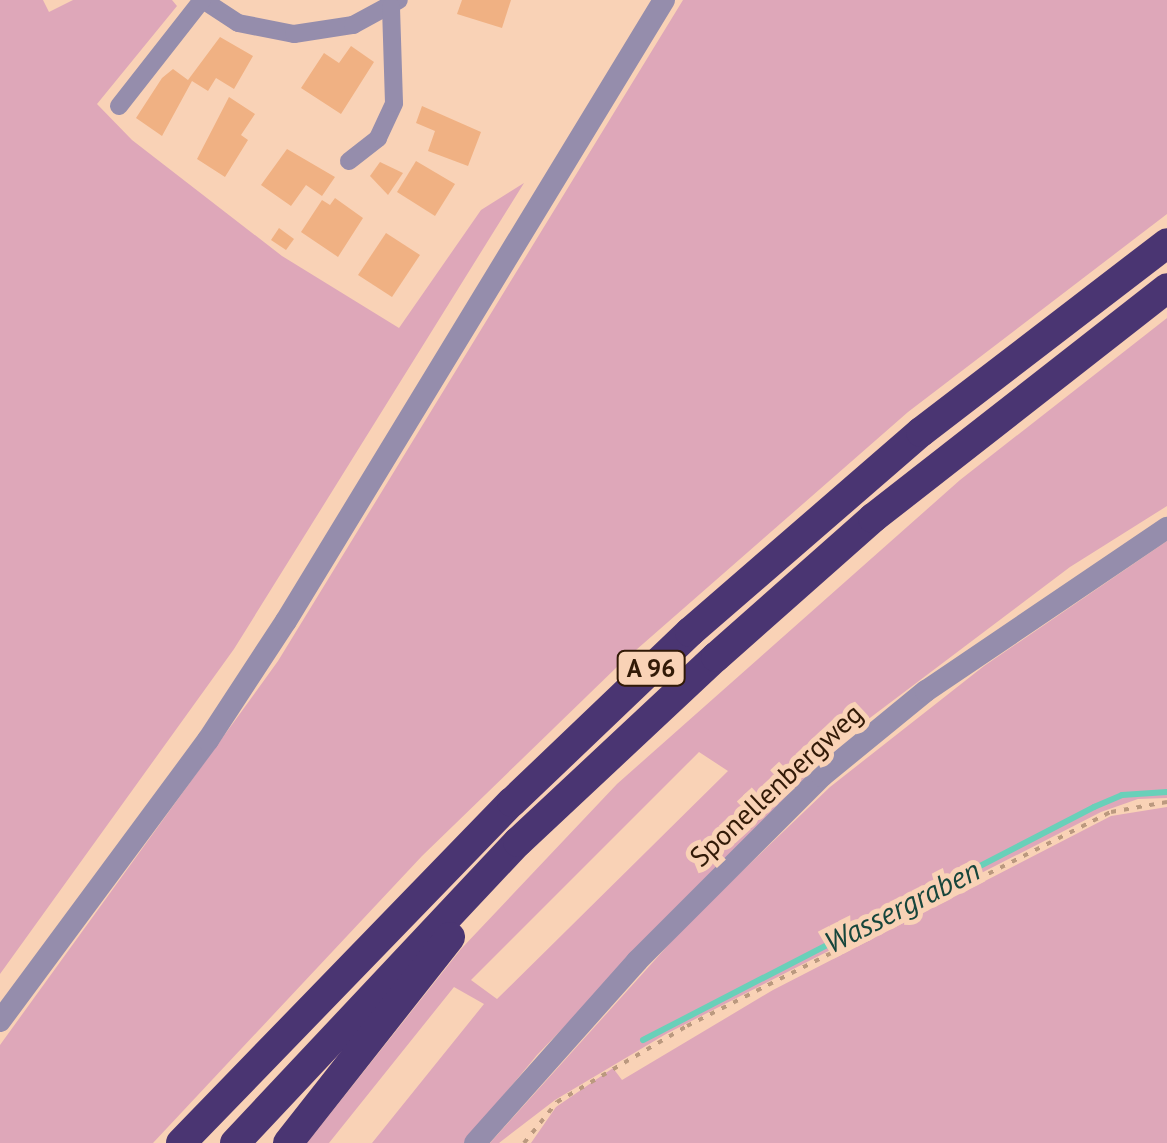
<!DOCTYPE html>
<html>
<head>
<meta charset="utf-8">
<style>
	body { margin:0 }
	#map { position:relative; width:1167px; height:1143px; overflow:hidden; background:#f9d2b6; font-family:"PT Sans",sans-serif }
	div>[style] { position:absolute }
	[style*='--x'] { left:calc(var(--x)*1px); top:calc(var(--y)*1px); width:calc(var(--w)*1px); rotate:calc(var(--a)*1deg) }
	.green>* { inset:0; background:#dea7b9 }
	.stream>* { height:6px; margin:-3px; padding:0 3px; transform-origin:3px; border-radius:3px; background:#69d0b9 }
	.building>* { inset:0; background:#f0b183 }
	.path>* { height:4px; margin-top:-2px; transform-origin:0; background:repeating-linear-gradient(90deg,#bb997f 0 5px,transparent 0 13px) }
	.minor>* { height:18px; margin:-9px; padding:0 9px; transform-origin:9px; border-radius:9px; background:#958dac }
	.tertiary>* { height:22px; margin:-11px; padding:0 11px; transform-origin:11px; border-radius:11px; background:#958dac }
	.motorway>* { height:30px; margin:-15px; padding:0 15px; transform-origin:15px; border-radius:15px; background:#4a3572 }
	span { translate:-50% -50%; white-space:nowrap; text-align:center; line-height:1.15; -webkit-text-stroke:10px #f9d2b6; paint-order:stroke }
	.shield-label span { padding:2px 8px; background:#f9d2b6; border:2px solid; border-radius:8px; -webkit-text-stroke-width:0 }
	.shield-label { font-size:25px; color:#321a07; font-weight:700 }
	.street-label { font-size:28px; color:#321a07 }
	.water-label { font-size:30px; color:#17463c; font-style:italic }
</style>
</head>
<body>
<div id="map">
	<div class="green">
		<div style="clip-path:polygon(0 0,43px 0,49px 12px,73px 0,172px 0,177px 6px,97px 104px,132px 140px,282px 256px,399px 328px,481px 210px,524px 183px,234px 649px,0 974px)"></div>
		<div style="clip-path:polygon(683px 0,1167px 0,1167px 214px,908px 412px,620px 664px,422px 856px,153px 1143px,0 1143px,0 1045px,278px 661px)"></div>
		<div style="clip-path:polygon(evenodd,1167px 318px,1167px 506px,1070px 567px,842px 739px,537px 1055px,464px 1143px,372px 1143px,484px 1004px,454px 987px,329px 1143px,307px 1143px,461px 949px,617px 784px,960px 480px,1167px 318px,699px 752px,728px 771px,497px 999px,471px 980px,699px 752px)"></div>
		<div style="clip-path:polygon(1167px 541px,1167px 798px,1138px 799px,1101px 812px,666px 1034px,555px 1100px,499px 1143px,490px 1143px,690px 921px,830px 787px,984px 666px)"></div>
		<div style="clip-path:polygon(1167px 807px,1167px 1143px,531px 1143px,556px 1107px,613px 1068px,622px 1080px,773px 990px,1111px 816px)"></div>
	</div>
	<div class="stream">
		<div style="--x:643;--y:1040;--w:508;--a:-27.32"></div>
		<div style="--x:1094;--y:807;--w:30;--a:-23"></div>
		<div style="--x:1122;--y:795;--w:45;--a:-3.8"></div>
	</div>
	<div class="building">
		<div style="clip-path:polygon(462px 0,511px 0,502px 28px,457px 14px)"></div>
		<div style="clip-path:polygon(220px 37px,253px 56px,234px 89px,216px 78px,208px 91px,192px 81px,162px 136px,136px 118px,162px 78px,173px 69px,188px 80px)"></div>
		<div style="clip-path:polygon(351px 46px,374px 62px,341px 114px,301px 88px,324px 53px,339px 63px)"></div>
		<div style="clip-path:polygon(229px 97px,255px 114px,241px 135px,248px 140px,225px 177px,197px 159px)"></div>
		<div style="clip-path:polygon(422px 106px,481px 132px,468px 166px,428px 151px,435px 131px,416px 123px)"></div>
		<div style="clip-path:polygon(287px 149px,335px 177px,322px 196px,306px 185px,291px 206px,261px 185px)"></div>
		<div style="clip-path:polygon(416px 161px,455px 184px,435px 216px,397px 192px)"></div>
		<div style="clip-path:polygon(380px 162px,403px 173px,388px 195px,370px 176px)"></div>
		<div style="clip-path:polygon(335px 198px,363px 218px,338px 257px,301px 232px,322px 200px,330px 205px)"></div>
		<div style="clip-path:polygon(279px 228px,294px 239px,286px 250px,271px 240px)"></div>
		<div style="clip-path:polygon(386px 233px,420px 255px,392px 297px,358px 275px)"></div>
	</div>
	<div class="path">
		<div style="--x:524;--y:1143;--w:53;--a:-51.2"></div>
		<div style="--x:557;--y:1102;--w:151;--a:-30.3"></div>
		<div style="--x:687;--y:1026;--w:475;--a:-26.8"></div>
		<div style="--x:1111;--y:812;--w:57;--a:-10.1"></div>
	</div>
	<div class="minor">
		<div style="--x:203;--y:0;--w:42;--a:33.3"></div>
		<div style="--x:238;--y:23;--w:57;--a:11.1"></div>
		<div style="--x:294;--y:34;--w:60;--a:-8.7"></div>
		<div style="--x:353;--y:25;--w:52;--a:-28.5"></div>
		<div style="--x:119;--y:106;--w:135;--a:-51.9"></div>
		<div style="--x:349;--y:161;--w:37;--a:-38"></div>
		<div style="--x:378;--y:138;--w:38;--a:-65"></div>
		<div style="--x:394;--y:103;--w:96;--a:-91.8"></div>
	</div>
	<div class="tertiary">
		<div style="--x:0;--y:1021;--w:350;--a:-53.5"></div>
		<div style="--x:208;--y:740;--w:142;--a:-56.8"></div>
		<div style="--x:286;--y:621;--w:727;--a:-58.67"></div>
		<div style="--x:475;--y:1143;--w:244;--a:-48.3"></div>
		<div style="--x:637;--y:961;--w:262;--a:-45"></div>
		<div style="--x:822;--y:776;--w:134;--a:-39.3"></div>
		<div style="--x:926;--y:691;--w:291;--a:-34.1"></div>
	</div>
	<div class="motorway">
		<div style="--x:181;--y:1143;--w:475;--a:-45.9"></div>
		<div style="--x:512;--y:802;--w:246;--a:-43.7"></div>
		<div style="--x:690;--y:632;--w:306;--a:-40.9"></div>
		<div style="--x:921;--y:432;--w:310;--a:-37.5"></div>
		<div style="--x:235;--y:1143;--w:413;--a:-46.8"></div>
		<div style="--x:518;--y:842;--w:271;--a:-43.1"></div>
		<div style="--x:716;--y:657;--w:210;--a:-41.5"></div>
		<div style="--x:873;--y:518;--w:373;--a:-38"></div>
		<div style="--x:288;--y:1143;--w:262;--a:-51.8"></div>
	</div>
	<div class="shield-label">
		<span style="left:651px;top:668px">A 96</span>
	</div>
	<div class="street-label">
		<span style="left:776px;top:785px;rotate:-43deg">Sponellenbergweg</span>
	</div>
	<div class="water-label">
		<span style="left:902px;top:906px;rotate:-27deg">Wassergraben</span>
	</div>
</div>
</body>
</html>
